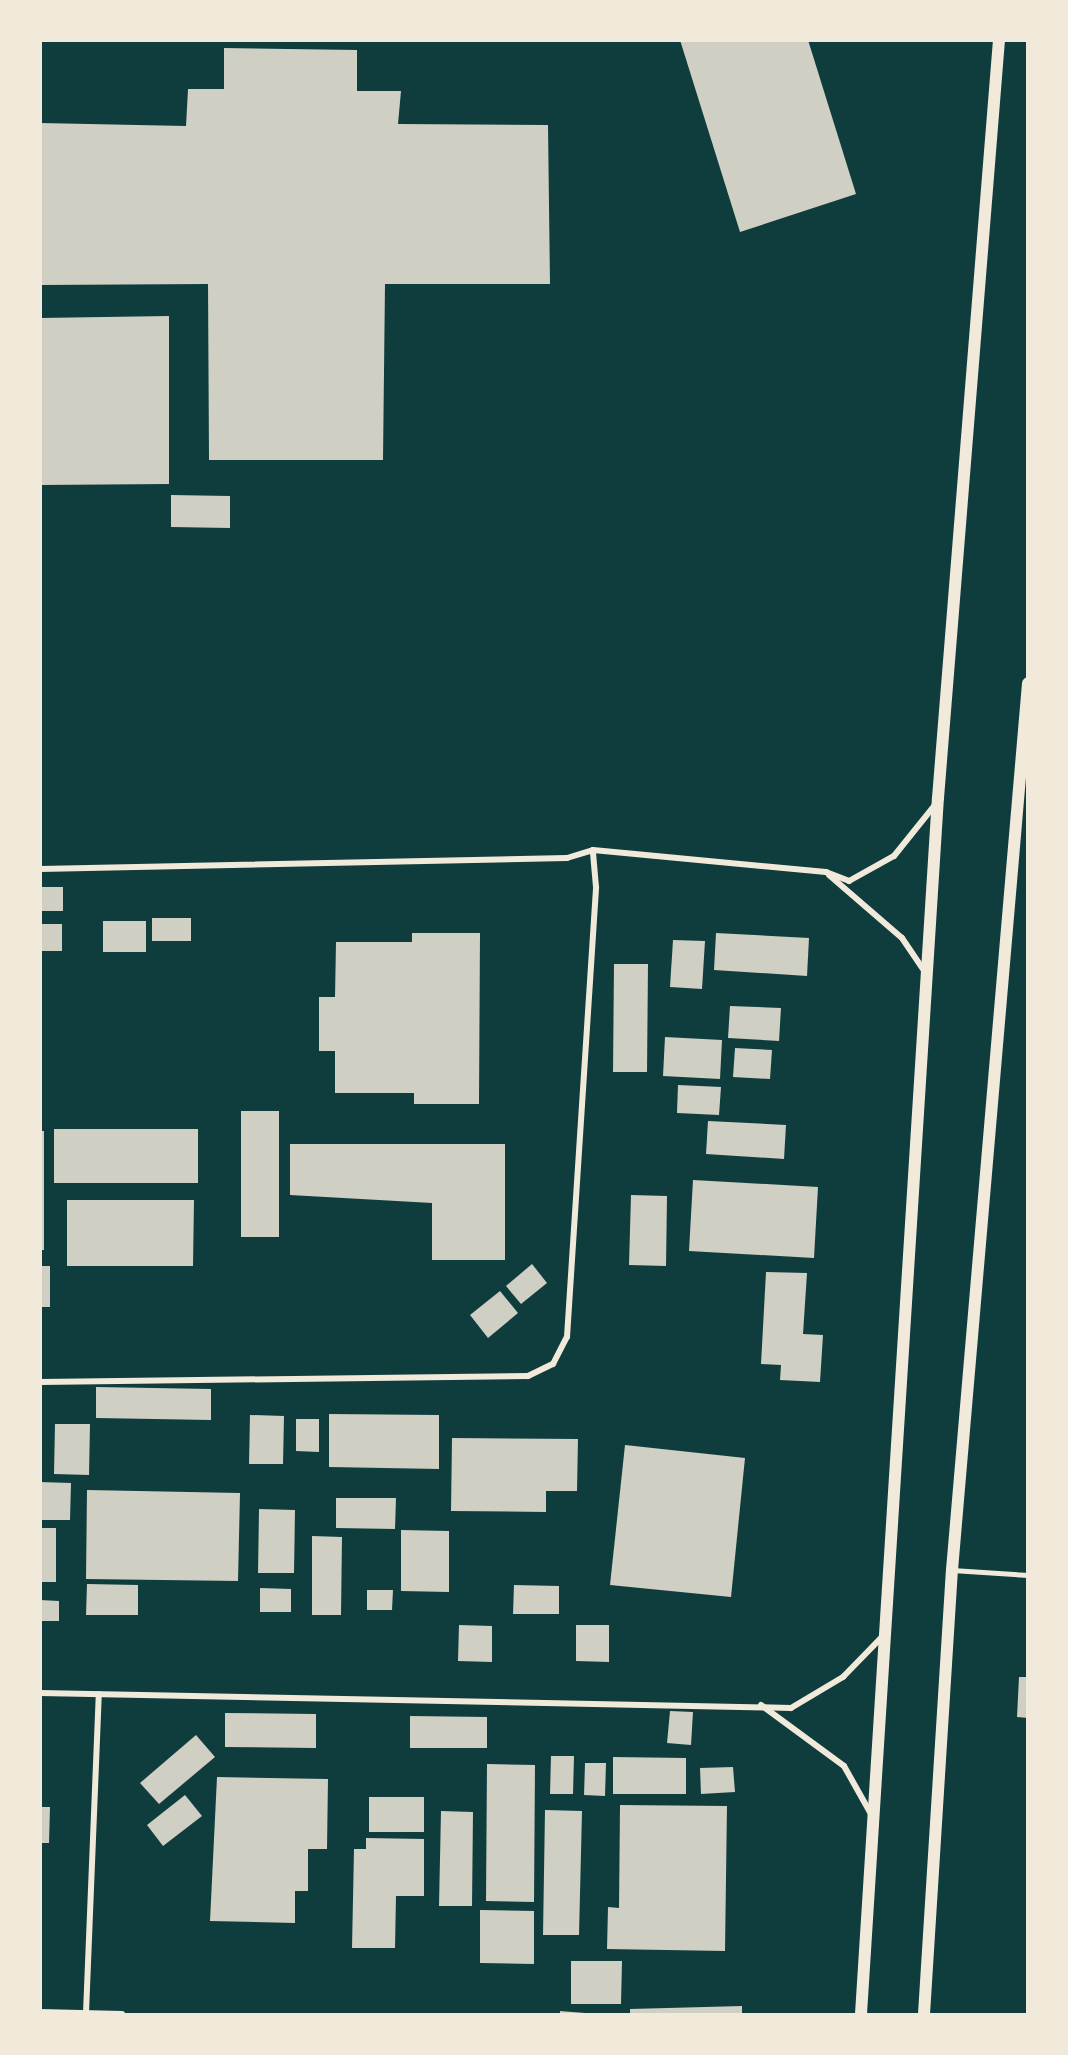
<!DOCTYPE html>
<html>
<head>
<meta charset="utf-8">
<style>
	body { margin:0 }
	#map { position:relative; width:1068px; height:2055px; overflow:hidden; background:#0f3d3e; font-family:"Roboto Serif",serif }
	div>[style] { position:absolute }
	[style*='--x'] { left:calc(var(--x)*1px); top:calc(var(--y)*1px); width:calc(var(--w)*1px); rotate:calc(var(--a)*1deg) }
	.building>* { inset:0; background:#cfcfc3 }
	.pedestrian>* { height:5px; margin:-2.5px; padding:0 2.5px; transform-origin:2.5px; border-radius:2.5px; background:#f1e9da }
	.minor>* { height:6px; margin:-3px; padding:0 3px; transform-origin:3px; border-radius:3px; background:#f1e9da }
	.secondary>* { height:12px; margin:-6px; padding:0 6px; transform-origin:6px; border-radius:6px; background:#f1e9da }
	span { translate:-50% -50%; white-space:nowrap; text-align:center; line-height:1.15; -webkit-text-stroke:5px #f1e9da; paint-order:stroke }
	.frame { position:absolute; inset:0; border:42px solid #f1e9da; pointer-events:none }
</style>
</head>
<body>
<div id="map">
	<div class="building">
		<div style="clip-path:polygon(680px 40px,808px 40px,856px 194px,740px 232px)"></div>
		<div style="clip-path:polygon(224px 48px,357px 50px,357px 91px,401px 91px,398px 124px,548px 125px,550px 284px,385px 284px,383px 460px,209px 460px,208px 284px,40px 285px,40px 123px,186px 126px,188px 89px,224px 89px)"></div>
		<div style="clip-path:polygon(169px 316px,169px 484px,40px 485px,40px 318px)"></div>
		<div style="clip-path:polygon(171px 495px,230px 496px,230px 528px,171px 527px)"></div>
		<div style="clip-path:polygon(40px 887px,63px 887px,63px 911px,40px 911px)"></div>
		<div style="clip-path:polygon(152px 918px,191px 918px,191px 941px,152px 941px)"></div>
		<div style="clip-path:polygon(103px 921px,146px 921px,146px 952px,103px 952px)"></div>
		<div style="clip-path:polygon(40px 924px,62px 924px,62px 951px,40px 951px)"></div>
		<div style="clip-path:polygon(412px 933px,480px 933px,479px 1104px,414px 1104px,414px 1093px,335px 1093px,335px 1051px,319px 1051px,319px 997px,335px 997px,336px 942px,412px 942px)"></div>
		<div style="clip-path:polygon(716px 933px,809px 938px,807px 976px,714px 970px)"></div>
		<div style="clip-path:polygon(673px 940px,705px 941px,702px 989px,670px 987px)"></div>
		<div style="clip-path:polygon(614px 964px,648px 964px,647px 1072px,613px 1072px)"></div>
		<div style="clip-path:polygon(730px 1006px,781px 1008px,779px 1041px,728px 1038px)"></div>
		<div style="clip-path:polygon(665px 1037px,722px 1040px,720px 1079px,663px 1076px)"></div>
		<div style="clip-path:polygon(735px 1048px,772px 1050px,770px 1079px,733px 1077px)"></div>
		<div style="clip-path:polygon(678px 1085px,721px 1087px,719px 1115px,677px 1113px)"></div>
		<div style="clip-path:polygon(241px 1111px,279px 1111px,279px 1237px,241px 1237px)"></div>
		<div style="clip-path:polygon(708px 1121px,786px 1125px,784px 1159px,706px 1154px)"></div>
		<div style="clip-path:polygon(54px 1129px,198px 1129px,198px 1183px,54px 1183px)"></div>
		<div style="clip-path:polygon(40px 1131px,44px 1131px,44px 1250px,40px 1250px)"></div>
		<div style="clip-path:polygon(290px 1144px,505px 1144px,505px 1260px,432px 1260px,432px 1203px,290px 1195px)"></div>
		<div style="clip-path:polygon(693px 1180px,818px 1187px,814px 1258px,689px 1251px)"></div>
		<div style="clip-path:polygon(631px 1195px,667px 1196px,666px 1266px,629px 1265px)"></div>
		<div style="clip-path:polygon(67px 1200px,194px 1200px,193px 1266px,67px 1266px)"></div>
		<div style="clip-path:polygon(532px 1264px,547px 1283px,521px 1304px,506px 1286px)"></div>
		<div style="clip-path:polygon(40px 1266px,50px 1266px,50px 1307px,40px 1307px)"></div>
		<div style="clip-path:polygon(766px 1272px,807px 1273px,803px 1334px,823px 1335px,820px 1382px,780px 1380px,781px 1365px,761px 1364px)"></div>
		<div style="clip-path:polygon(500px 1291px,518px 1313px,488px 1338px,470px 1315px)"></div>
		<div style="clip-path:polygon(96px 1387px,211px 1389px,211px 1420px,96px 1418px)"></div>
		<div style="clip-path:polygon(329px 1414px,439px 1415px,439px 1469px,329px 1467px)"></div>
		<div style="clip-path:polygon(250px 1415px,284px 1416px,283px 1464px,249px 1464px)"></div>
		<div style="clip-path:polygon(296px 1419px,319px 1419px,319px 1452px,296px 1451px)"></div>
		<div style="clip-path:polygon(55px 1424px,90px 1424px,89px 1475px,54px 1474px)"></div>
		<div style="clip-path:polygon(452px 1438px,578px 1439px,577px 1491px,546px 1491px,546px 1512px,451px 1511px)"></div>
		<div style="clip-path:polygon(625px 1445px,745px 1458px,731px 1597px,610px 1585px)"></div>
		<div style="clip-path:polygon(40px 1482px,71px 1483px,70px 1520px,40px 1520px)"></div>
		<div style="clip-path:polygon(87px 1490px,240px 1493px,238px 1581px,86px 1579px)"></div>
		<div style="clip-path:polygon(336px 1498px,396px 1498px,395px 1529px,336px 1528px)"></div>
		<div style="clip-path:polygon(259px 1509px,295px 1510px,294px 1573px,258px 1573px)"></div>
		<div style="clip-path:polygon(40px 1528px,56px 1528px,56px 1582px,40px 1582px)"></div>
		<div style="clip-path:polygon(401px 1530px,449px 1531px,449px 1592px,401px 1591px)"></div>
		<div style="clip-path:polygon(312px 1536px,342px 1537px,341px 1615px,312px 1615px)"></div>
		<div style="clip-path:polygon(87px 1584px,138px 1585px,138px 1615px,86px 1615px)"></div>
		<div style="clip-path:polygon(514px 1585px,559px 1586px,559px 1614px,513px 1614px)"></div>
		<div style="clip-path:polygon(260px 1588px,291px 1589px,291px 1612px,260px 1612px)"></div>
		<div style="clip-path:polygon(367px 1590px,393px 1590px,392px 1610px,367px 1610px)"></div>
		<div style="clip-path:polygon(40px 1600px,59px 1601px,59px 1621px,40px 1621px)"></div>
		<div style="clip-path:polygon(459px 1625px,492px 1626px,492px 1662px,458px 1661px)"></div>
		<div style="clip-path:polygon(576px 1625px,609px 1625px,609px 1662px,576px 1661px)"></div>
		<div style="clip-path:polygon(1019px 1677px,1028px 1677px,1028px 1718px,1017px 1717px)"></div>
		<div style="clip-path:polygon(670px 1711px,693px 1712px,691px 1745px,667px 1743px)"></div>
		<div style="clip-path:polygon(225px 1713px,316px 1714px,316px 1748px,225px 1747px)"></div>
		<div style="clip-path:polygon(410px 1716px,487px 1717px,487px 1748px,410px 1748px)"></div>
		<div style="clip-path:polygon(196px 1735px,215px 1757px,159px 1804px,140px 1783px)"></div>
		<div style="clip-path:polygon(551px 1756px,574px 1756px,573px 1794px,550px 1794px)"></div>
		<div style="clip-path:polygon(613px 1757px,686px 1758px,686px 1794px,613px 1794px)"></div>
		<div style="clip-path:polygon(585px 1763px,606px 1763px,605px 1796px,584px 1795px)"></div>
		<div style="clip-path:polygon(487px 1764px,535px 1765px,534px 1902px,486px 1901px)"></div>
		<div style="clip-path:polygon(733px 1767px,735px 1792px,701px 1794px,700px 1768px)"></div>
		<div style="clip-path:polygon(217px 1777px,328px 1779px,327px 1849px,308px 1849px,308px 1891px,295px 1891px,295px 1923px,210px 1921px)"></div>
		<div style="clip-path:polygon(185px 1795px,202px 1816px,163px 1846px,147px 1825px)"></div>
		<div style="clip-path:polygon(369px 1797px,424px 1797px,424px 1832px,369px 1832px)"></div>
		<div style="clip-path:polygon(620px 1805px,727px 1806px,725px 1951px,607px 1949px,608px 1907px,619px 1908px)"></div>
		<div style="clip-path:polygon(40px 1807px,50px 1807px,49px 1843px,40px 1843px)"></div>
		<div style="clip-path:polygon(545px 1810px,582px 1811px,579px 1935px,543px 1935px)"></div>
		<div style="clip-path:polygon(441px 1811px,473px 1812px,472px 1906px,439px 1906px)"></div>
		<div style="clip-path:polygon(366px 1838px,424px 1839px,424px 1896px,396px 1896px,395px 1948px,352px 1948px,354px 1849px,366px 1849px)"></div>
		<div style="clip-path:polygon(480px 1910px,534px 1911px,534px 1964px,480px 1963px)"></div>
		<div style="clip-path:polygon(571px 1961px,622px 1961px,621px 2004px,571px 2004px)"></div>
		<div style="clip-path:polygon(742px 2006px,742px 2014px,630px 2014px,630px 2009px)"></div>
		<div style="clip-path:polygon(560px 2011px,585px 2013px,585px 2014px,560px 2014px)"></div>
	</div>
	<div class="pedestrian">
		<div style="--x:952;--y:1570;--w:76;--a:3.8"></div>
	</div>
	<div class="minor">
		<div style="--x:40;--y:869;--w:527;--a:-1.2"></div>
		<div style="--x:567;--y:858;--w:27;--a:-17"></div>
		<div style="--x:593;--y:850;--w:234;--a:5.4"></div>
		<div style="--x:826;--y:872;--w:25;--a:21"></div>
		<div style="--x:849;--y:881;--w:51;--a:-29.1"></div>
		<div style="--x:894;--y:856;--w:64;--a:-51.3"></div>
		<div style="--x:829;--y:875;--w:96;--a:40.8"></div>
		<div style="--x:902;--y:938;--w:40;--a:56"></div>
		<div style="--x:40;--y:1382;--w:488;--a:-0.7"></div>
		<div style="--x:528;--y:1376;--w:28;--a:-26"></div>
		<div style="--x:553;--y:1364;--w:30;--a:-63"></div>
		<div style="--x:567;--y:1337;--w:451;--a:-86.3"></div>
		<div style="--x:596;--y:887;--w:37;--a:-95"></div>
		<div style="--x:40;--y:1693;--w:751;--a:1.14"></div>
		<div style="--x:791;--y:1708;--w:61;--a:-30.8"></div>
		<div style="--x:843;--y:1677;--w:57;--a:-45.7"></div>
		<div style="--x:761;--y:1705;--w:103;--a:36.3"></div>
		<div style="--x:844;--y:1766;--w:55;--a:60.6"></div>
		<div style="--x:40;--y:2012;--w:82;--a:1.4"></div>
		<div style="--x:86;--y:2013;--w:319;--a:-87.7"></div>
	</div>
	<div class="secondary">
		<div style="--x:861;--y:2014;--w:1218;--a:-86.38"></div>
		<div style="--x:938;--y:798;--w:760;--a:-85.4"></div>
		<div style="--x:924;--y:2014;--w:445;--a:-86.4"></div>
		<div style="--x:952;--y:1570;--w:890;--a:-85.1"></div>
	</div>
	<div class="frame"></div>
</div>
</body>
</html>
